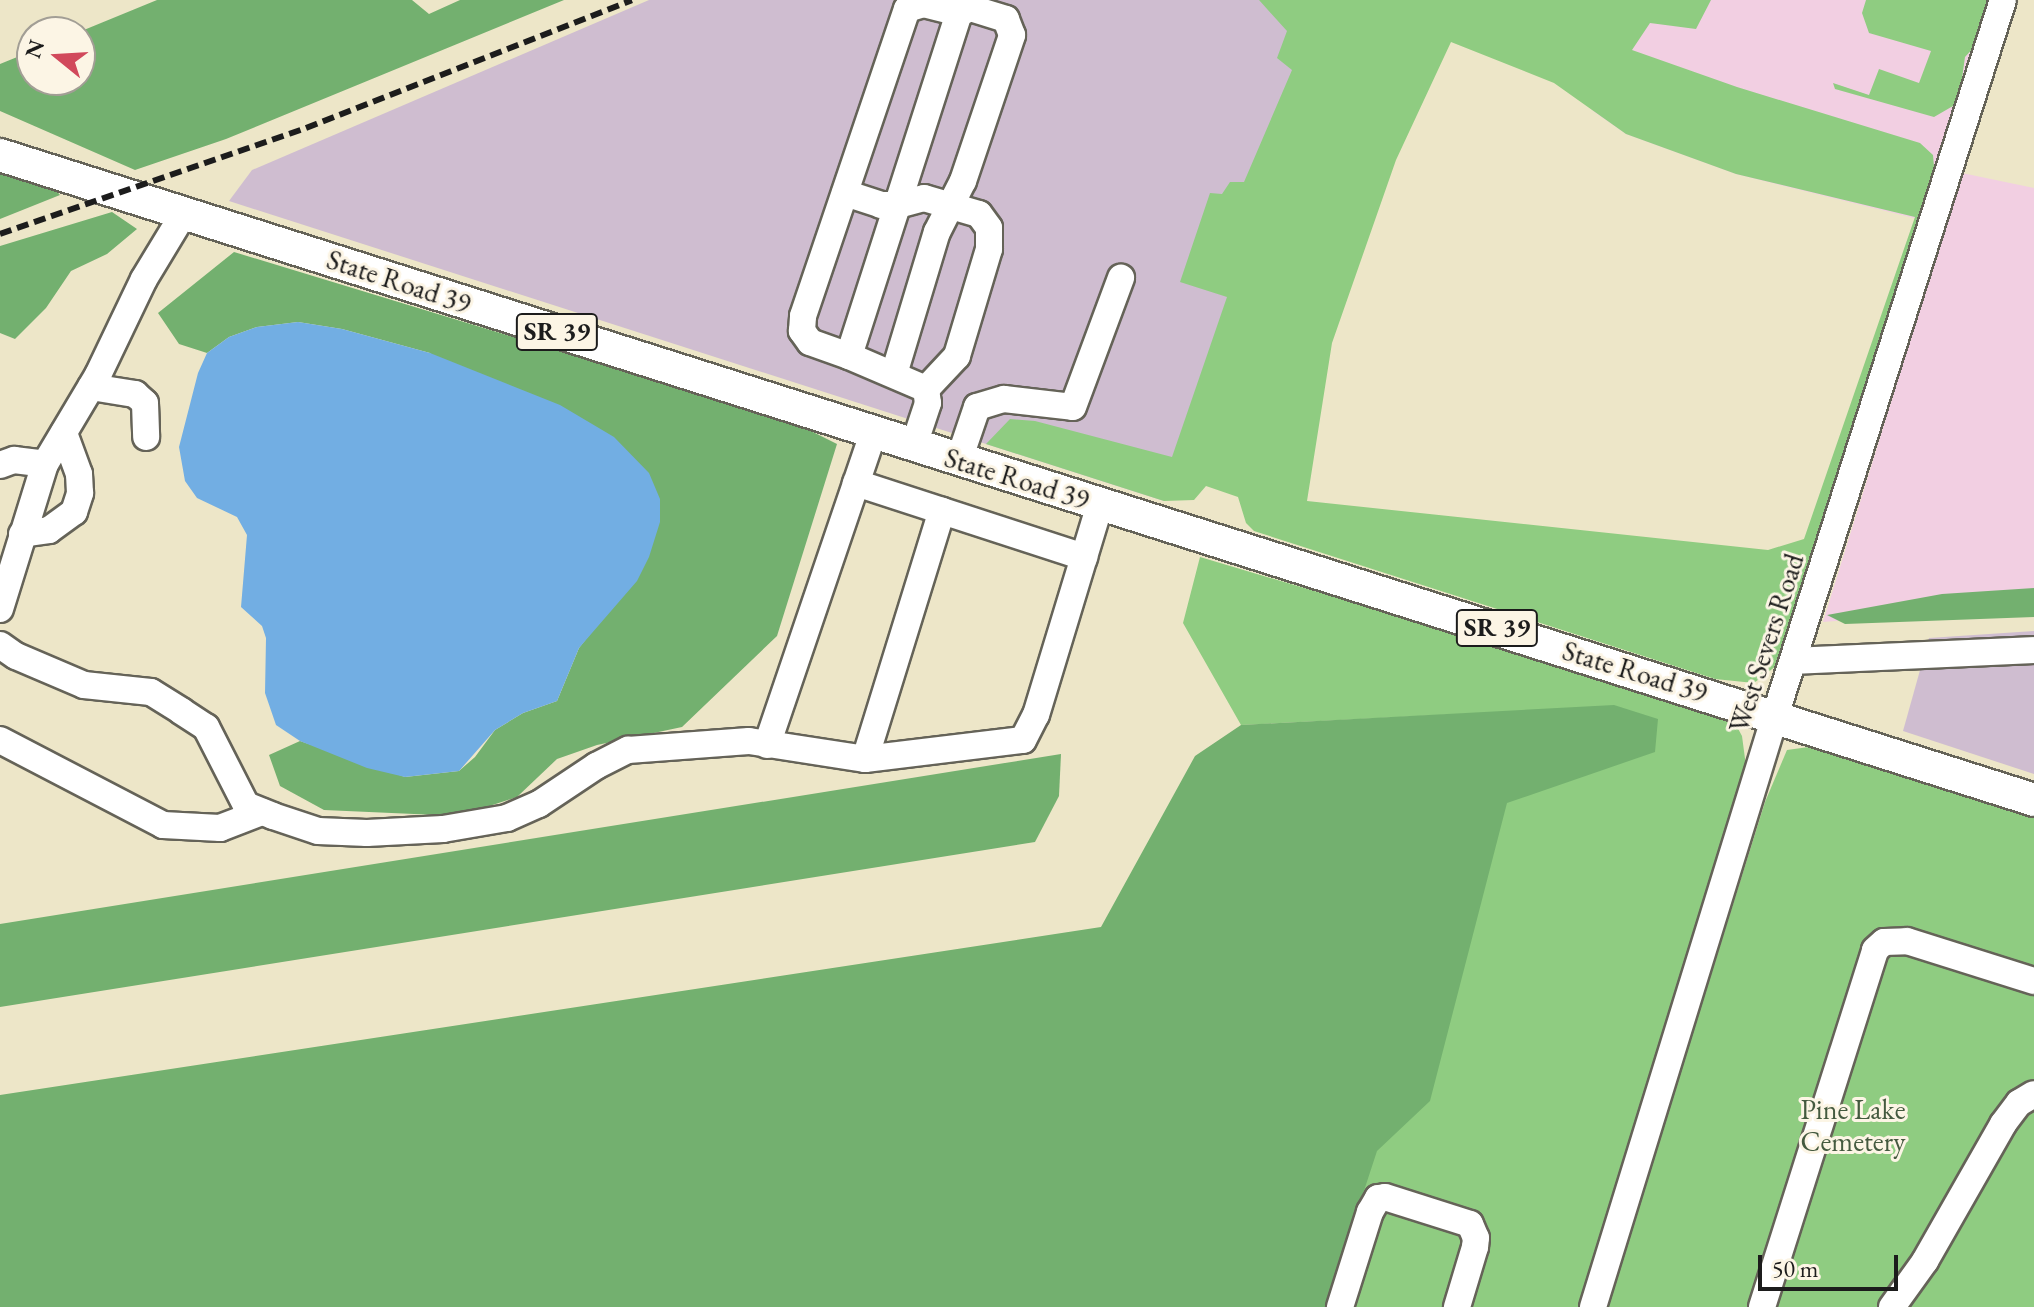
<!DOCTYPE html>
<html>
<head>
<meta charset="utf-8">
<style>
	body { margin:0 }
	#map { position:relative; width:2034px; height:1307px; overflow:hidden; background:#ede6c8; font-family:"EB Garamond",serif }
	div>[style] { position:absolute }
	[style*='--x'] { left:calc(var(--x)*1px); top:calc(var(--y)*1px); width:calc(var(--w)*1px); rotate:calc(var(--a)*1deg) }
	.built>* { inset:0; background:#f2cfe2 }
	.industrial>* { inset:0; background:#cfbdd0 }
	.green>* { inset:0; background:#8fcc81 }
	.forest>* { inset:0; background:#73b06f }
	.water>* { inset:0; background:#72aee3 }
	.roads { filter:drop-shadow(2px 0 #656358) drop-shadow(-2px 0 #656358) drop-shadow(0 2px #656358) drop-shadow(0 -2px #656358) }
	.minor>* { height:26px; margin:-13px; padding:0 13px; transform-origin:13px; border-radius:13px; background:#fff }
	.major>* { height:32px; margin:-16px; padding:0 16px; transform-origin:16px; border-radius:16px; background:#fff }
	.rail>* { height:6px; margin-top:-3px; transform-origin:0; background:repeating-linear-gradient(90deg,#1c1c1c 0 12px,transparent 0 18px) }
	span { translate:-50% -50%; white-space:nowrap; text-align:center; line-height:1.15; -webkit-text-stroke:6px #fcf5e5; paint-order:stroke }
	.shield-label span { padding:2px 6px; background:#fcf5e5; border:2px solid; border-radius:6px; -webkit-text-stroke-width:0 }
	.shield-label { font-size:26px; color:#1c1c1c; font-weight:700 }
	.street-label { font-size:28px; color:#1c1c1c }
	.park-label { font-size:28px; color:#445a3f }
	.north { position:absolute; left:16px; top:16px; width:80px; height:80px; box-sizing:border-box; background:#fcf5e5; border:2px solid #a29e95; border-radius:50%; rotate:288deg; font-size:22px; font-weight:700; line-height:32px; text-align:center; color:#1c1c1c }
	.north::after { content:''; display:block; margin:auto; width:28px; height:36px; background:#d1495b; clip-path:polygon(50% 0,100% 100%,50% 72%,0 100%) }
	.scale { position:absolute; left:1758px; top:1255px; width:140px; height:36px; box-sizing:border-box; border:4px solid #1c1c1c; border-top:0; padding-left:10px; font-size:24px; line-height:28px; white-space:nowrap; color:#1c1c1c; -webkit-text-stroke:6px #fcf5e5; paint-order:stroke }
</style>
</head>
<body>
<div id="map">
	<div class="built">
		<div style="clip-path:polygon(1644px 0,1990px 0,1922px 220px,1736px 174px,1626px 134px,1593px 111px,1604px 75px)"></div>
		<div style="clip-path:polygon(1962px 173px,2034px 188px,2034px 605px,1823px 622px)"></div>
	</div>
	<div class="industrial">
		<div style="clip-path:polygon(649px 0,1338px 0,1164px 501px,229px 201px,252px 170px)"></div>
		<div style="clip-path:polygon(2034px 631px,2034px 774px,1903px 731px,1929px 638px)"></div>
	</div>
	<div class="green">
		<div style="clip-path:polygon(evenodd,1259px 0,1711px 0,1696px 29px,1650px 23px,1632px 50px,1737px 87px,1920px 143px,1933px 155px,1935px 178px,1790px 638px,1776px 666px,1754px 683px,1715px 679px,1254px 531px,1246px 523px,1238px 497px,1206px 486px,1194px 500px,1164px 501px,986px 444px,1010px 419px,1035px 421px,1172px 457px,1227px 297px,1180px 282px,1210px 193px,1222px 194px,1230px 182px,1244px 182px,1292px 70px,1277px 58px,1287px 31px,1259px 0,1451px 42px,1554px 83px,1626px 134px,1736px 174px,1915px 217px,1804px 539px,1768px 550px,1307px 501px,1332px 343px,1396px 160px,1451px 42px)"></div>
		<div style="clip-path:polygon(1866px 0,1990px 0,1976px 45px,1965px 57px,1960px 93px,1953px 106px,1934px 117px,1835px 89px,1833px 83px,1869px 95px,1879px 69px,1919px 83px,1931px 51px,1869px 33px,1862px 13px)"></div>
		<div style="clip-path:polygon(1200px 557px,1502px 647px,1735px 723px,1742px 736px,1746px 766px,1581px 1307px,1296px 1307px,1480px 713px,1241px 725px,1183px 623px)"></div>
		<div style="clip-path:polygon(1816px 746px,2034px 816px,2034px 1307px,1607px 1307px,1765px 802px,1787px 750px)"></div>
	</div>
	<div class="forest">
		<div style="clip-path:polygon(157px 0,412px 0,429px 14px,460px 0,564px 0,226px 139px,135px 170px,0 111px,0 64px,32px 51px,32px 80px,80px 80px,79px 32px)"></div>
		<div style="clip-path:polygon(0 168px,48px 181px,60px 195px,0 219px)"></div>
		<div style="clip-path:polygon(112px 212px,137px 229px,107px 254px,71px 271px,46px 308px,15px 339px,0 333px,0 246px)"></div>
		<div style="clip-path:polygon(234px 252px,793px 422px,837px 444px,777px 636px,682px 727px,597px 745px,557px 759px,517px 797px,459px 816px,324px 810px,280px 786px,269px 755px,300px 741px,405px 777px,459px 771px,475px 757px,495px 730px,523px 713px,557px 701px,579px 648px,606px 614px,430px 353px,342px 329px,298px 322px,257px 327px,229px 337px,207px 353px,179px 344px,158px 313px)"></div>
		<div style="clip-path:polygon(2034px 588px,2034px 617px,1845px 624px,1827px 615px,1942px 594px)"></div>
		<div style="clip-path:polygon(1614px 705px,1658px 719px,1655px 752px,1507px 803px,1430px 1101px,1377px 1151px,1326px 1307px,0 1307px,0 1095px,1101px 927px,1195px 756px,1241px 725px)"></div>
		<div style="clip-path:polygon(1061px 754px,1059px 796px,1035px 842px,0 1007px,0 924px)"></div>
	</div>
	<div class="water">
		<div style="clip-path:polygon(298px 322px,342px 329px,430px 353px,560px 405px,614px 437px,649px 473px,660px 499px,660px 522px,649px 557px,637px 581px,579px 648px,557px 701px,523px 713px,495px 730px,459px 771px,405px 777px,367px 768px,300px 741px,276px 725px,265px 693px,266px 638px,262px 626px,241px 607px,247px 535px,237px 517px,197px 498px,185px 481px,179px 447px,198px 373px,207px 353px,229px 337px,257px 327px)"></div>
	</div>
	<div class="roads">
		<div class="minor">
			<div style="--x:845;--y:193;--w:38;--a:18"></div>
			<div style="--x:881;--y:205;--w:17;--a:0"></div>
			<div style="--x:898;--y:205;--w:27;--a:-15"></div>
			<div style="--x:924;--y:198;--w:57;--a:16.2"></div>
			<div style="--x:979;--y:214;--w:17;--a:54"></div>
			<div style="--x:989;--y:228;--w:21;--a:90"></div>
			<div style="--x:989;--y:249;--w:112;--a:106.7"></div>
			<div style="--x:957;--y:356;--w:45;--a:133.2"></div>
			<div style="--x:849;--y:356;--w:41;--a:-160.3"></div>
			<div style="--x:810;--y:342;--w:14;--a:-126"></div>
			<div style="--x:802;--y:331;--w:15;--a:-86"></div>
			<div style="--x:803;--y:316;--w:324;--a:-71.3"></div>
			<div style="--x:907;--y:9;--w:17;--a:-17"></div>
			<div style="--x:923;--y:4;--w:37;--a:14"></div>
			<div style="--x:959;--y:13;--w:360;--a:107.8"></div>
			<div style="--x:849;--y:356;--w:84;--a:23.2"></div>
			<div style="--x:926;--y:389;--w:14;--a:82"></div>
			<div style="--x:928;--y:403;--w:44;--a:108.4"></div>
			<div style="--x:894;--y:374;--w:148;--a:-73.2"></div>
			<div style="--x:937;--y:232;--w:57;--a:-63"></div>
			<div style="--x:963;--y:181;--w:154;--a:-71.4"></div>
			<div style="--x:1012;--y:35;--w:17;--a:-111"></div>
			<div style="--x:1006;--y:19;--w:37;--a:-163"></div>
			<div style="--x:971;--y:8;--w:13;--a:157"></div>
			<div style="--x:91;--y:387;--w:45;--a:9"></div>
			<div style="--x:135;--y:394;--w:13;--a:42"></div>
			<div style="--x:145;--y:403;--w:34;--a:88"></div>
			<div style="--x:959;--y:460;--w:56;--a:-71.2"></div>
			<div style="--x:977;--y:407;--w:28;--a:-17"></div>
			<div style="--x:1004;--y:399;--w:69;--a:6.6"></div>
			<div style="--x:1073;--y:407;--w:138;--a:-69.6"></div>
			<div style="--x:0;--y:465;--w:15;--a:-20"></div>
			<div style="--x:14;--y:460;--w:31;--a:7"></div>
			<div style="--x:856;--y:483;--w:240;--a:18"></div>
			<div style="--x:22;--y:534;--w:27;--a:-8"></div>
			<div style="--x:49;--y:530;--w:31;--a:-36"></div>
			<div style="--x:74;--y:512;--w:20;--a:-72"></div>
			<div style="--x:80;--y:493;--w:19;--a:-93"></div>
			<div style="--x:79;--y:474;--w:44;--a:-110.1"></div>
			<div style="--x:0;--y:609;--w:152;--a:-72.8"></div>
			<div style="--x:45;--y:464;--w:104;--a:-59.2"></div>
			<div style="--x:98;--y:375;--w:106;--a:-64.4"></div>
			<div style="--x:144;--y:279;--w:77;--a:-58.8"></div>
			<div style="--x:0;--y:645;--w:19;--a:35"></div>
			<div style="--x:16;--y:656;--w:74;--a:23.1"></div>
			<div style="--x:84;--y:685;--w:67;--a:6"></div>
			<div style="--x:151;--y:692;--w:36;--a:32"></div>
			<div style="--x:181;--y:711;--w:30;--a:33"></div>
			<div style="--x:206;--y:727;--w:88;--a:62.9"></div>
			<div style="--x:246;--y:805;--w:29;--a:22"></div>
			<div style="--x:273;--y:816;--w:47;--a:18.4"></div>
			<div style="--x:318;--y:831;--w:49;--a:2.3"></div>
			<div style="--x:367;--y:833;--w:76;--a:-3"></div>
			<div style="--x:443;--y:829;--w:65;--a:-9.8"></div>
			<div style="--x:507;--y:818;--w:35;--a:-24"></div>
			<div style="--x:539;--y:804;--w:69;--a:-33.7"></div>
			<div style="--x:596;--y:766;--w:36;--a:-27"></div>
			<div style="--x:628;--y:750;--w:121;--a:-4.3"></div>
			<div style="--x:749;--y:741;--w:117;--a:8.8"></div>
			<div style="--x:865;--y:759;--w:159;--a:-6.9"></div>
			<div style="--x:1023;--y:740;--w:28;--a:-63"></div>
			<div style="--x:1036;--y:715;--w:220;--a:-73.1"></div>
			<div style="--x:1794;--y:661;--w:240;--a:-2.6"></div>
			<div style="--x:0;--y:740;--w:184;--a:27.5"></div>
			<div style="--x:163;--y:825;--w:57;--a:3"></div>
			<div style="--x:220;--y:828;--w:45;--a:-20.9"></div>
			<div style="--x:767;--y:745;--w:330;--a:-71.2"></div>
			<div style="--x:865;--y:759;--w:260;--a:-72.8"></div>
			<div style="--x:1340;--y:1307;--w:100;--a:-72.5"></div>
			<div style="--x:1370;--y:1212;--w:16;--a:-60"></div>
			<div style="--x:1378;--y:1198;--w:7;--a:-8"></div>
			<div style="--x:1385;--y:1197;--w:89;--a:17.6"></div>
			<div style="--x:1470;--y:1224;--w:15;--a:67"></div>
			<div style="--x:1476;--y:1238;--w:9;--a:96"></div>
			<div style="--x:1475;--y:1247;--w:63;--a:106.7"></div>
			<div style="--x:1593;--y:1307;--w:618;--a:-72.88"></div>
			<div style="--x:1775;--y:716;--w:751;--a:-72.34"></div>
			<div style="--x:1762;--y:1307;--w:374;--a:-72.4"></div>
			<div style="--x:1875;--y:950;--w:12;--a:-42"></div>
			<div style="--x:1884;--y:942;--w:23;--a:-2"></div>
			<div style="--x:1907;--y:941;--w:133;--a:17.5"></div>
			<div style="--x:1892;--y:1307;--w:57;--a:-54.3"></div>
			<div style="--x:1925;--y:1261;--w:158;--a:-60.3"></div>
			<div style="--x:2003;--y:1124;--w:26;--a:-53"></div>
			<div style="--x:2019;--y:1103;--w:17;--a:-31"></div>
		</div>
		<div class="major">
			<div style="--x:0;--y:155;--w:2134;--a:17.59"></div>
		</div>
	</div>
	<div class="rail">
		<div style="--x:0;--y:234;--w:324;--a:-19.1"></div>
		<div style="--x:306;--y:128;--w:350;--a:-21.4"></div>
	</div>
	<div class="shield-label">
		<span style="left:557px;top:332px">SR 39</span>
		<span style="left:1497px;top:628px">SR 39</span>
	</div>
	<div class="street-label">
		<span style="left:399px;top:281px;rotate:18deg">State Road 39</span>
		<span style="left:1017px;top:478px;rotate:17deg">State Road 39</span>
		<span style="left:1766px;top:643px;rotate:-72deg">West Severs Road</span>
		<span style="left:1635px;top:671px;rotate:17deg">State Road 39</span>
	</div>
	<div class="park-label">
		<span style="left:1853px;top:1125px">Pine Lake<br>Cemetery</span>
	</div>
	<div class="north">N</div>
	<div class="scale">50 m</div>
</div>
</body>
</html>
